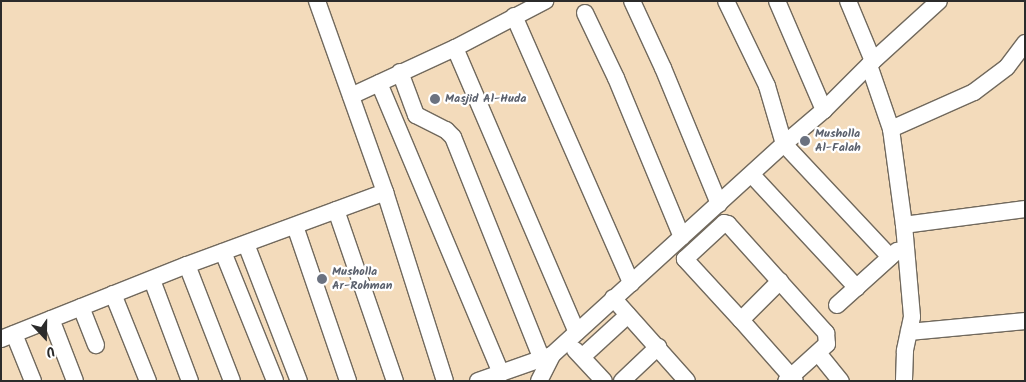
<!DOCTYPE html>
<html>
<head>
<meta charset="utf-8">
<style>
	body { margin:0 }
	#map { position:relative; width:1026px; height:382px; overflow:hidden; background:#f3dbbb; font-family:Kalam,sans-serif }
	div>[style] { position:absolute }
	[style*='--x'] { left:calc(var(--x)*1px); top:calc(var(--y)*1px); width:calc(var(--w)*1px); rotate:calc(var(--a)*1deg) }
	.roads { filter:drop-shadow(1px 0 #71695d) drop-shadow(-1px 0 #71695d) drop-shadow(0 1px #71695d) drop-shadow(0 -1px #71695d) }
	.minor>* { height:16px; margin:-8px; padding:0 8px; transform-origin:8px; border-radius:8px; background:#fff }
	.dots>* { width:14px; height:14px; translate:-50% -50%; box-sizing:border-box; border:2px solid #fff; border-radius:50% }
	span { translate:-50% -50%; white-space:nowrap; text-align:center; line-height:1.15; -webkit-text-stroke:4.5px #fff; paint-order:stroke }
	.worship-label { font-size:12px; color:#5b616d; font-weight:700 }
	.left { translate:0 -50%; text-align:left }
	.frame { position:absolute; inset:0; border:2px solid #2b2b2b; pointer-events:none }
	.north { position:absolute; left:20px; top:312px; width:50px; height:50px; -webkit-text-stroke:4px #fff; paint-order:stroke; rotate:159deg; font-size:14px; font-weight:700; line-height:20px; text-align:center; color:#2b2b2b }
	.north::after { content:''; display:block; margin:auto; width:18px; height:22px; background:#2b2b2b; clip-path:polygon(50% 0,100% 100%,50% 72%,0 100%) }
</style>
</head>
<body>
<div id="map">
	<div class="roads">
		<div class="minor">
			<div style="--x:317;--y:1;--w:203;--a:70.4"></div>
			<div style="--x:385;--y:192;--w:198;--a:72.4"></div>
			<div style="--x:632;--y:1;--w:74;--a:65.2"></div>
			<div style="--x:663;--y:68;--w:147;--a:67.6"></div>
			<div style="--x:726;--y:1;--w:94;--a:64.2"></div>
			<div style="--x:767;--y:86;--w:60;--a:73.7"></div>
			<div style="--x:784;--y:144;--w:155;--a:46.8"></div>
			<div style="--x:777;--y:1;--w:119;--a:66.7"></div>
			<div style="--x:848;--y:1;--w:65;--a:67.4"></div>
			<div style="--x:585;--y:13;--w:72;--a:64.5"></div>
			<div style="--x:616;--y:78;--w:172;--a:67.5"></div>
			<div style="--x:514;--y:16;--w:292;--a:66.3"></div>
			<div style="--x:455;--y:48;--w:309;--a:66.8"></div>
			<div style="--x:869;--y:65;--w:68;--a:71"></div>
			<div style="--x:891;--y:129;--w:97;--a:82.3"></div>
			<div style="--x:904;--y:225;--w:92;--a:85"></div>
			<div style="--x:912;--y:317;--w:35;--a:102"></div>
			<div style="--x:905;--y:351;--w:30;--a:92"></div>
			<div style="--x:400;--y:72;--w:46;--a:69.6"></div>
			<div style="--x:416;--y:115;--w:34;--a:27"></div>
			<div style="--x:446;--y:130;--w:10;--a:45"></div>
			<div style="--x:453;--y:137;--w:239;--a:68.2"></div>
			<div style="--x:379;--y:83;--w:315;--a:67.2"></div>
			<div style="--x:351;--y:96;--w:115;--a:-24.8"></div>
			<div style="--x:455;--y:48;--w:102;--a:-27.6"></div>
			<div style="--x:891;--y:129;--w:91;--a:-24"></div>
			<div style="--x:974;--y:92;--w:41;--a:-37.1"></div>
			<div style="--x:1007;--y:67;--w:30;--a:-53"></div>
			<div style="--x:752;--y:175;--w:154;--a:47.1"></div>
			<div style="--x:336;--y:210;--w:181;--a:71"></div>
			<div style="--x:904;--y:225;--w:122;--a:-7.5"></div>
			<div style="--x:295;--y:226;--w:164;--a:71.1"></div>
			<div style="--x:246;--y:244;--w:147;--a:68.9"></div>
			<div style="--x:223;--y:252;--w:139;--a:68"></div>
			<div style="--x:187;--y:265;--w:124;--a:68.8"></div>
			<div style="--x:152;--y:280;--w:108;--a:69.4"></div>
			<div style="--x:780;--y:281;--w:55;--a:135"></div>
			<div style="--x:741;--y:320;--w:81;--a:48.5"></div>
			<div style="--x:113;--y:294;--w:94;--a:68.1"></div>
			<div style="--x:613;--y:298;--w:111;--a:48.3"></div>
			<div style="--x:837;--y:305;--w:81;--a:-42"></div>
			<div style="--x:81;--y:307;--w:41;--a:68.5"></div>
			<div style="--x:51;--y:319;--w:66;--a:68.8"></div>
			<div style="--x:741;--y:320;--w:83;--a:-132.6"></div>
			<div style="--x:685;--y:259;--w:53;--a:-42.7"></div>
			<div style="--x:724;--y:223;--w:4;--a:14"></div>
			<div style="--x:728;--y:224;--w:147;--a:48"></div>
			<div style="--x:826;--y:333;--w:11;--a:85"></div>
			<div style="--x:827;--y:344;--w:55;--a:137.9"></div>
			<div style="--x:909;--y:332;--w:117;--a:-5.4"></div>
			<div style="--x:14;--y:334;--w:51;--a:68"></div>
			<div style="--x:1;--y:339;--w:200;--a:-21.7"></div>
			<div style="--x:187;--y:265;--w:211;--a:-20.2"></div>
			<div style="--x:575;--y:350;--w:42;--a:46.9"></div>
			<div style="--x:818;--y:353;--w:36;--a:51"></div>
			<div style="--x:582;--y:357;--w:62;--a:-42.4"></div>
			<div style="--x:478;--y:381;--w:78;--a:-19.4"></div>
			<div style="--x:552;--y:355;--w:314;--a:-42.3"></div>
			<div style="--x:784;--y:144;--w:52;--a:-40.4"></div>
			<div style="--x:824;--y:110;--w:69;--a:-45"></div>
			<div style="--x:873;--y:61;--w:89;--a:-42.3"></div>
			<div style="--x:539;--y:381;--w:29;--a:-63"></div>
			<div style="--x:622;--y:381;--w:50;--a:-43.4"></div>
		</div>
	</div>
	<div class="dots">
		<div style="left:435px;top:99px;background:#6b7280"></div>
		<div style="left:805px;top:141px;background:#6b7280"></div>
		<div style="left:322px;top:279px;background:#6b7280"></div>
	</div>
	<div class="worship-label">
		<span class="left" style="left:445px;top:99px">Masjid Al-Huda</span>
		<span class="left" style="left:815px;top:141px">Musholla<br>Al-Falah</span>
		<span class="left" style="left:332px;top:279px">Musholla<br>Ar-Rohman</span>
	</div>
	<div class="frame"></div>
	<div class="north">U</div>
</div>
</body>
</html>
